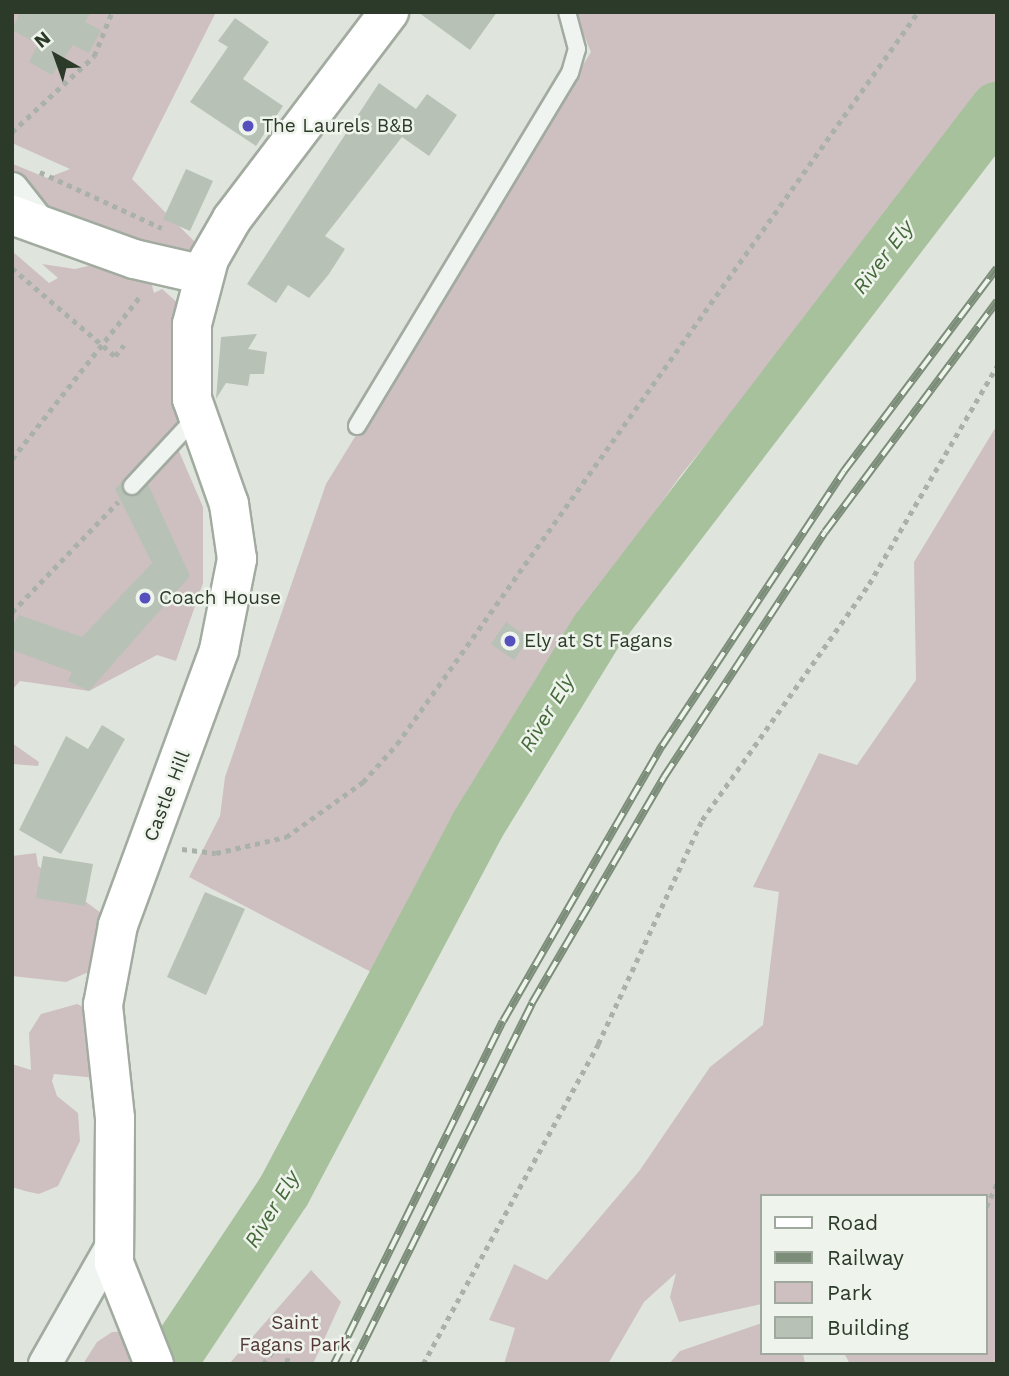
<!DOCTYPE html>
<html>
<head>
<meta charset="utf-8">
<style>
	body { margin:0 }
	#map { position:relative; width:1009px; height:1376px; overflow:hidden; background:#dfe5dd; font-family:"Work Sans",sans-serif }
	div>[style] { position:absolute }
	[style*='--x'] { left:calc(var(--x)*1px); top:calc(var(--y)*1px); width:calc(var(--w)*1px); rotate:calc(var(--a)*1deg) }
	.green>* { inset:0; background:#cec0c0 }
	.river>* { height:54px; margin:-27px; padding:0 27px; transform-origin:27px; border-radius:27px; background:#a7c19c }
	.building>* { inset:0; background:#b7c1b5 }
	.path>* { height:4.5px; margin-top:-2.25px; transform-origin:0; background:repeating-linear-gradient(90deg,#a9b1a8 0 5px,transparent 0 10px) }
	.roads { filter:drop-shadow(2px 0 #a2aba0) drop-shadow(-2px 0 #a2aba0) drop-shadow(0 2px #a2aba0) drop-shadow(0 -2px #a2aba0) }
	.lane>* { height:16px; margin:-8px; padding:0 8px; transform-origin:8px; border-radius:8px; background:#f0f4f0 }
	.street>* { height:32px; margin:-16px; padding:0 16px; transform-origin:16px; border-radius:16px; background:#f0f4f0 }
	.secondary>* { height:38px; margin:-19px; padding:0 19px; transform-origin:19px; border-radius:19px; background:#fff }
	.rail>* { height:8px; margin-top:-4px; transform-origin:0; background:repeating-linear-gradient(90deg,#eef3ec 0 16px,#7c8d79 0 32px); box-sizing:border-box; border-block:2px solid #7c8d79 }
	.dots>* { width:19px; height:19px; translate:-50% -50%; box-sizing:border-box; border:4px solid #eef3ec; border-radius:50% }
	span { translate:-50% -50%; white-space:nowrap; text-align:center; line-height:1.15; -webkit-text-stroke:5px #eef3ec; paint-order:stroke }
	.poi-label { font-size:19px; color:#2c3a29 }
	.left { translate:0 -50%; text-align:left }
	.street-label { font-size:19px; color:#2c3a29 }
	.park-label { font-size:19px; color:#543838 }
	.water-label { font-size:21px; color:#446938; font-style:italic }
	.frame { position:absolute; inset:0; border:14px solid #2c3a29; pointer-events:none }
	.legend { position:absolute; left:760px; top:1194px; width:228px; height:161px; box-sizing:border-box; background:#eef3ec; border:2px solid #a0a99e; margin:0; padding:9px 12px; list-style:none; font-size:21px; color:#2c3a29 }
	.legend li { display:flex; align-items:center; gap:14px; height:35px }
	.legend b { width:35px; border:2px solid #a0a99e }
	.north { position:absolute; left:21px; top:21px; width:70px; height:70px; -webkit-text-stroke:5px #eef3ec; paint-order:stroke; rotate:320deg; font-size:19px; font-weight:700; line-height:28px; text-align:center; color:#2c3a29 }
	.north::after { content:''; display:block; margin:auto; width:24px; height:32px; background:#2c3a29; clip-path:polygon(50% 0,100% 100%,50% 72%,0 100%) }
</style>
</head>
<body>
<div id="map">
	<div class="green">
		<div style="clip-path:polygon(12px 12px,216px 12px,132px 179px,195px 242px,186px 256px,149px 274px,154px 293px,162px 289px,179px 304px,171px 374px,180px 413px,172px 435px,203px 507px,203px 583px,176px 661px,157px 655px,89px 691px,20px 681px,12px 690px,12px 251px,49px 283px,58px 278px,42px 264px,75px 269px,110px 261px,57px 229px,14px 177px,13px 164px,47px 178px,70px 169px,12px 143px)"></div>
		<div style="clip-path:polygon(574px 12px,997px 12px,997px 88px,681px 475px,575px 624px,540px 677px,528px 713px,467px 800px,462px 821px,375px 974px,189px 877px,220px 816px,225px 777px,326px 484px,591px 52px)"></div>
		<div style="clip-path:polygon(997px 425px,997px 1364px,850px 1364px,844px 1353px,986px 1353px,986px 1196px,762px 1196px,762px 1304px,679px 1322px,670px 1297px,676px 1273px,644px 1302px,608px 1364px,504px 1364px,515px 1328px,489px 1320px,514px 1264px,547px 1280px,640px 1170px,710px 1067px,763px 1025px,779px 892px,753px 887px,819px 753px,857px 765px,916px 680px,914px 562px)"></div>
		<div style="clip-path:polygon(12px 743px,39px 762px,38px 766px,12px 764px)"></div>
		<div style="clip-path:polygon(36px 853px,38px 866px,105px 916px,95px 969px,66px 982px,12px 976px,12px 856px)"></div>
		<div style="clip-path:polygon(77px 1004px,99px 1014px,97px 1078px,54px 1074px,52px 1081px,57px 1096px,78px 1113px,80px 1141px,58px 1186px,39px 1194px,25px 1191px,12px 1187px,12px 1064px,31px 1070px,29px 1033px,41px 1014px)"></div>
		<div style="clip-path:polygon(311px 1270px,341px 1302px,313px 1364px,229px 1364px)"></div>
		<div style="clip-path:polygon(762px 1323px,762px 1353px,803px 1353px,805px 1364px,669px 1364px,680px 1351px)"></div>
		<div style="clip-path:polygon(132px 1331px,140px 1364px,83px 1364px,97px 1342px,112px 1332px)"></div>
	</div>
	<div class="river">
		<div style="--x:169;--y:1364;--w:208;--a:-56.4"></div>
		<div style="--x:284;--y:1191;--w:413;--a:-62.1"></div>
		<div style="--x:477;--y:826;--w:229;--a:-58.4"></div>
		<div style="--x:597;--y:631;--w:658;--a:-52.54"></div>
	</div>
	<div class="building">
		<div style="clip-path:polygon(20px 12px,91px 12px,85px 22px,101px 30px,89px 53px,73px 45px,52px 75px,29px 62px,38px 44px,12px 30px)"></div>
		<div style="clip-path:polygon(418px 12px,497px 12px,470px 50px)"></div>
		<div style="clip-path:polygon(235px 18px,269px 42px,243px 79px,283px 106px,256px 146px,190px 102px,228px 47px,218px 41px)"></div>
		<div style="clip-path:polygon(379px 83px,416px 109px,427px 94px,457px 115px,429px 156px,402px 137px,325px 236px,345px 249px,329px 274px,309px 298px,288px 285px,276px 303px,247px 284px)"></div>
		<div style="clip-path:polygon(186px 169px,213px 181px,190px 231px,163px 219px)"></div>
		<div style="clip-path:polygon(257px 334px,248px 349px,267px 352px,264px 374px,250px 374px,248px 386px,226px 383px,216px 399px,221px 337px)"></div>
		<div style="clip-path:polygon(138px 464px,122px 490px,134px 496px,148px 484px,190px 576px,89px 691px,68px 681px,72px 672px,12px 650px,12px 626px,19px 615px,82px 637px,152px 563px,115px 489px)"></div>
		<div style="clip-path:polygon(506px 622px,529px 638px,514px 660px,491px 644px)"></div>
		<div style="clip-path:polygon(102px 725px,125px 739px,61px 854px,19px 830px,66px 736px,88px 749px)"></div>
		<div style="clip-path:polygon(43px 856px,93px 864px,85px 906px,36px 898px)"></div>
		<div style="clip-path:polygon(205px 892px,245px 909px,206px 995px,167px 977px)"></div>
	</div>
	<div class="path">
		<div style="--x:12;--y:132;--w:112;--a:-42.8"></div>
		<div style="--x:94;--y:56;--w:48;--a:-67.8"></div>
		<div style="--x:40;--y:172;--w:134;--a:24.7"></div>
		<div style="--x:12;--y:268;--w:135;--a:40.5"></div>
		<div style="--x:115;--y:356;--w:14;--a:-51"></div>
		<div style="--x:12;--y:459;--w:209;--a:-51.8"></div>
		<div style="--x:12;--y:612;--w:153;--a:-46.1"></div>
		<div style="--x:182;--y:849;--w:34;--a:7"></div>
		<div style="--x:216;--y:853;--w:72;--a:-12.9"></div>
		<div style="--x:286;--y:837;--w:95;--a:-35.5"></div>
		<div style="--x:363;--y:782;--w:51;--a:-48.2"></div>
		<div style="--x:397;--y:744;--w:898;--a:-54.56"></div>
		<div style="--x:986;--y:1207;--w:26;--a:-65"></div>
		<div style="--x:263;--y:1364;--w:26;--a:-53"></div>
		<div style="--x:279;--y:1343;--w:12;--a:24"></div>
		<div style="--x:290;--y:1348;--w:16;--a:101"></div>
		<div style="--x:423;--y:1364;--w:365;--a:-61.3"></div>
		<div style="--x:598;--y:1044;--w:247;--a:-65.1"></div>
		<div style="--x:702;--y:820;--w:289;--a:-54.7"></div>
		<div style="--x:869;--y:584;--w:253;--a:-59.6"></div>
	</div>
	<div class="roads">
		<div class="lane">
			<div style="--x:357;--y:426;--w:412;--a:-58.9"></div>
			<div style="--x:570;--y:73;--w:25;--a:-74"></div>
			<div style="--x:577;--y:49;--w:38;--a:-105"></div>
			<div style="--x:132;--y:486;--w:96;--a:-47.1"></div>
		</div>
		<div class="street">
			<div style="--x:12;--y:189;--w:48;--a:51.7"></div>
			<div style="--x:45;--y:1364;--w:136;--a:-60.4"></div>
		</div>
		<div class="secondary">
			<div style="--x:12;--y:215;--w:130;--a:19.8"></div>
			<div style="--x:134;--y:259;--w:72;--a:12.9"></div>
			<div style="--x:154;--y:1364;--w:109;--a:-111.6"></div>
			<div style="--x:114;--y:1263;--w:145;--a:-89.6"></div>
			<div style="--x:115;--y:1118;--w:114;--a:-96.1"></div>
			<div style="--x:103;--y:1005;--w:81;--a:-79.4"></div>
			<div style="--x:118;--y:925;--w:293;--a:-69.8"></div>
			<div style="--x:219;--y:650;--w:93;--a:-78.8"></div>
			<div style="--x:237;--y:559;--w:56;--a:-98.3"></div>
			<div style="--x:229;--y:504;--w:111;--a:-109.4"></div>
			<div style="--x:192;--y:399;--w:75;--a:-90"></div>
			<div style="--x:192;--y:324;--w:67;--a:-75.3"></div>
			<div style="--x:209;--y:259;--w:46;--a:-60.1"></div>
			<div style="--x:232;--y:219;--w:260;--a:-52.8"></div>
		</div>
	</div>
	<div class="rail">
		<div style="--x:334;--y:1364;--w:382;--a:-63.8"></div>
		<div style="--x:503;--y:1021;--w:318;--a:-60"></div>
		<div style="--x:662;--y:746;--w:330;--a:-56.5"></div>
		<div style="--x:844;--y:471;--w:254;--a:-53"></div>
		<div style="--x:353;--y:1364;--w:403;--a:-63.6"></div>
		<div style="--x:532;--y:1003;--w:262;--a:-59.7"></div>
		<div style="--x:664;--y:777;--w:293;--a:-56.7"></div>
		<div style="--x:825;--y:532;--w:288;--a:-53.3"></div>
	</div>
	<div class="dots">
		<div style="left:248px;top:126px;background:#5550bd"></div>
		<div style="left:145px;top:598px;background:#5550bd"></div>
		<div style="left:510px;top:641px;background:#5550bd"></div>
	</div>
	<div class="poi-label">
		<span class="left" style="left:262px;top:126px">The Laurels B&amp;B</span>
		<span class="left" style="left:159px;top:598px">Coach House</span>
		<span class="left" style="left:524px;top:641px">Ely at St Fagans</span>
	</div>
	<div class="street-label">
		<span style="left:167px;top:796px;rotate:-69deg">Castle Hill</span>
	</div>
	<div class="park-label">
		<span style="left:295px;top:1334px">Saint<br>Fagans Park</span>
	</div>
	<div class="water-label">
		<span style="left:883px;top:257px;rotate:-53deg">River Ely</span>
		<span style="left:547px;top:713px;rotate:-59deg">River Ely</span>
		<span style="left:272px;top:1209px;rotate:-59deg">River Ely</span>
	</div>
	<div class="frame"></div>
	<ul class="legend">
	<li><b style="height:9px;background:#fff"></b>Road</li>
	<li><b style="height:9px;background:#7c8d79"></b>Railway</li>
	<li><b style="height:19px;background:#cec0c0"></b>Park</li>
	<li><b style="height:19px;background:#b7c1b5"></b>Building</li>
	</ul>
	<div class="north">N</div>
</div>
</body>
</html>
